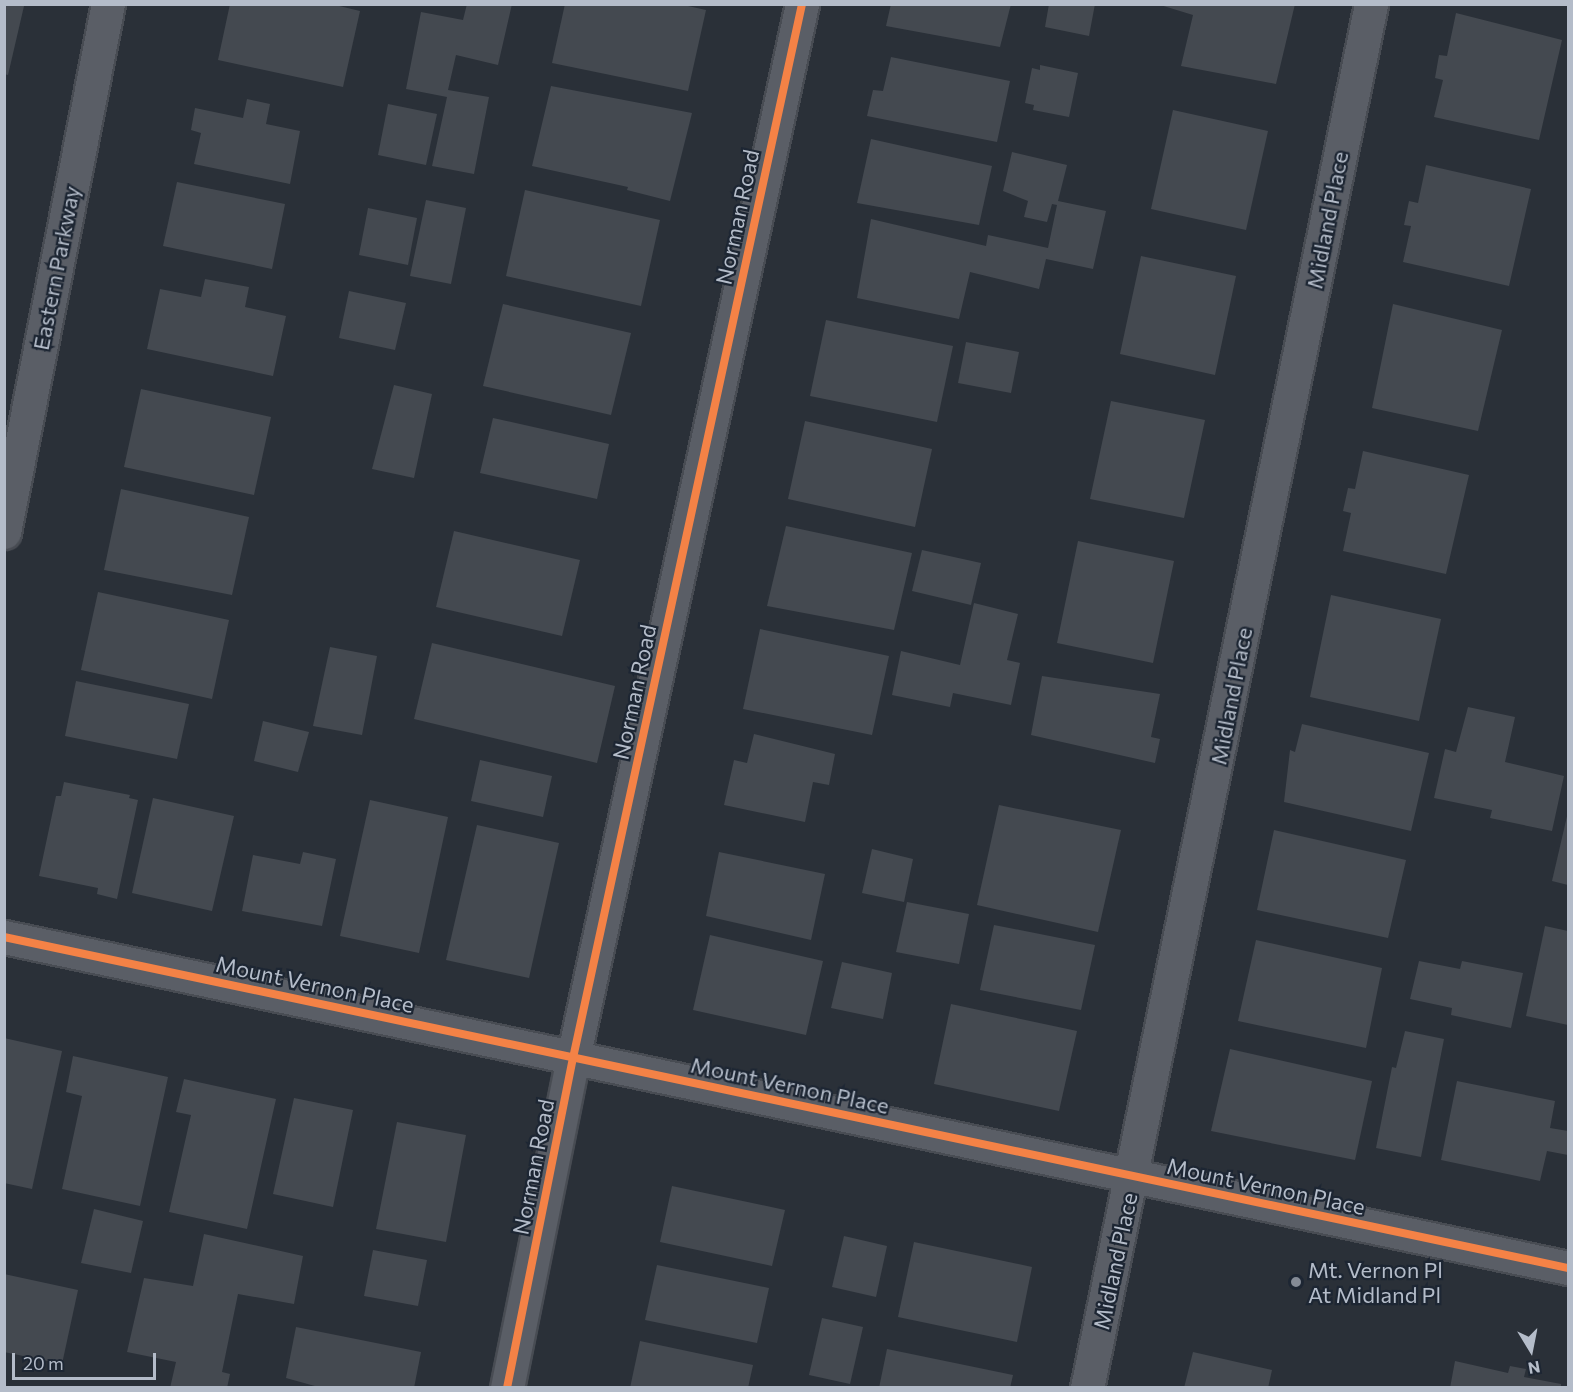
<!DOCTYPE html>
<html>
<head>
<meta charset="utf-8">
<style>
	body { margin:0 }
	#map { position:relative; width:1573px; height:1392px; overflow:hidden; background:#2a3038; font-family:Commissioner,sans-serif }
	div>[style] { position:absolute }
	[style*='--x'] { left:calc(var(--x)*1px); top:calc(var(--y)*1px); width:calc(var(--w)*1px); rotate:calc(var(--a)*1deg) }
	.building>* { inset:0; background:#444950 }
	.roads { filter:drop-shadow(2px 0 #484c53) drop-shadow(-2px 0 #484c53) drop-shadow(0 2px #484c53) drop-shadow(0 -2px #484c53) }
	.minor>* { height:33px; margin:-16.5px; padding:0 16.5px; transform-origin:16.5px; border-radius:16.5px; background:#5a5e66 }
	.tertiary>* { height:33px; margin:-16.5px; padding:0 16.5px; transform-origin:16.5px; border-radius:16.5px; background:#5a5e66 }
	.cycleway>* { height:8px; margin:-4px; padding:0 4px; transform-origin:4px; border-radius:4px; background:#f48246 }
	.dots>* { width:16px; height:16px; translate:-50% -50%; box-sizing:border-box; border:3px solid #1d2633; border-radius:50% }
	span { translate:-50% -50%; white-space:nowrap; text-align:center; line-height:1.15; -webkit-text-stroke:4.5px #1d2633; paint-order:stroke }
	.street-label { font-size:22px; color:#b4bcc9 }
	.poi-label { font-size:22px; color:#b4bcc9 }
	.left { translate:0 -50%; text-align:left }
	.frame { position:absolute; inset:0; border:6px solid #b4bcc9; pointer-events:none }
	.north { position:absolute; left:1501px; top:1320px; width:60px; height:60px; -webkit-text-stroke:4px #1d2633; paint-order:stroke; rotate:170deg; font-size:16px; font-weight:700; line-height:24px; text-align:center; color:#b4bcc9 }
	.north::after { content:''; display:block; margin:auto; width:21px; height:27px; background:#b4bcc9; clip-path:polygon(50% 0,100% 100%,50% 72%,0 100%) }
	.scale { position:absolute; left:12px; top:1353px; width:144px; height:27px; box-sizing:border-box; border:3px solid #b4bcc9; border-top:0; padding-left:8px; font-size:18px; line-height:21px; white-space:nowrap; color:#b4bcc9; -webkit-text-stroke:4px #1d2633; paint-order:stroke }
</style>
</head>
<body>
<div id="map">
	<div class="building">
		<div style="clip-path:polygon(4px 4px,24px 6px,8px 75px,4px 74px)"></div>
		<div style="clip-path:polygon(230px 4px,331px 4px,360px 11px,343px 87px,218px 60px)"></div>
		<div style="clip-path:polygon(467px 4px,512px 4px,498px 65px,456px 55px,448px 90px,489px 97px,474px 174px,432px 166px,447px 97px,406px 89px,421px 12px,463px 20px)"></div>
		<div style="clip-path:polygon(565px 4px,679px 4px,706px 10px,688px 91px,552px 63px)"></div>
		<div style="clip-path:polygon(891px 4px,1011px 4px,1000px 47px,886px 26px)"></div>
		<div style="clip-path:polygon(1049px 4px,1095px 4px,1089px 36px,1045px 27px)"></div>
		<div style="clip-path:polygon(1157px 4px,1295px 4px,1276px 84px,1181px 66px,1193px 15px)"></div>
		<div style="clip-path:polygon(1456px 13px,1562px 40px,1539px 140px,1434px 117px,1443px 80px,1435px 78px,1439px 55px,1447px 56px)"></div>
		<div style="clip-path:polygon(891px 57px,1010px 81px,997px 142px,867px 116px,873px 90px,883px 91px)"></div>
		<div style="clip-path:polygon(1040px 65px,1078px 73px,1069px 117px,1033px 110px,1034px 105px,1025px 103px,1032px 68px,1040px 70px)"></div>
		<div style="clip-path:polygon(551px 86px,692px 113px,670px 201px,627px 190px,628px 187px,532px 166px)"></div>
		<div style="clip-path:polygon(247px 99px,270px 104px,266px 124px,300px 131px,290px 184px,194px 164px,201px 133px,191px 130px,195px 108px,243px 118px)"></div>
		<div style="clip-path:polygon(388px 104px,437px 114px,426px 165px,378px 155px)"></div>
		<div style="clip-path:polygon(1173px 110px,1268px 131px,1246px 230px,1151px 209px)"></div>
		<div style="clip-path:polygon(871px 139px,992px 166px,979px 225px,857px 203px)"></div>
		<div style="clip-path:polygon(1012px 152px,1067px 165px,1058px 201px,1106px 211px,1093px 269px,1046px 259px,1039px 289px,970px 272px,959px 319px,857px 298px,871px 219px,986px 246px,988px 235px,1048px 248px,1057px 205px,1052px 204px,1047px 222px,1024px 217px,1028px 201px,1003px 191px)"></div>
		<div style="clip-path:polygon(1426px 165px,1531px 189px,1509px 286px,1403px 262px,1411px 226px,1404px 225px,1409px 201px,1418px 203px)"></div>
		<div style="clip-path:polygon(177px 182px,285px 204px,272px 269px,163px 246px)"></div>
		<div style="clip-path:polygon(525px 190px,660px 220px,641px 306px,506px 276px)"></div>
		<div style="clip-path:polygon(426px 200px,466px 208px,451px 284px,410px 276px)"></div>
		<div style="clip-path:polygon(368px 208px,417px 218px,408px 265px,359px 255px)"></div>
		<div style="clip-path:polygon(1141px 256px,1236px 276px,1215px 375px,1120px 354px)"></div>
		<div style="clip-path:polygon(205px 279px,249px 287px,245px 307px,286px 316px,273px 376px,147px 349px,160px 289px,201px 297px)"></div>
		<div style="clip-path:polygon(349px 291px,406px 303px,395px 350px,339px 338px)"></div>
		<div style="clip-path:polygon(503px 304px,631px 333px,611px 415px,483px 386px)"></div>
		<div style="clip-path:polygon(1393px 304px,1502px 330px,1478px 431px,1372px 408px)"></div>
		<div style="clip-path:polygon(826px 320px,953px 346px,937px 422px,810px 396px)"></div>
		<div style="clip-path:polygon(966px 342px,1019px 352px,1011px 393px,958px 383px)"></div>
		<div style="clip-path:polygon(394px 385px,432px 394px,414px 478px,372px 469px)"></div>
		<div style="clip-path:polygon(141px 389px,271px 417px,254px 495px,124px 467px)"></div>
		<div style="clip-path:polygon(1111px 401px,1205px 420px,1184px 518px,1090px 499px)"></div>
		<div style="clip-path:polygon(493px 418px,609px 444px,597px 499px,480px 473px)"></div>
		<div style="clip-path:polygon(805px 421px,932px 449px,915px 527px,788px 499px)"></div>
		<div style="clip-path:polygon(1363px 451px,1469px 475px,1446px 574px,1343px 551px,1351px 513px,1343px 511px,1348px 488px,1355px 489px)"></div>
		<div style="clip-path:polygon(121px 489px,249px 517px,232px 595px,104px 570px)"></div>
		<div style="clip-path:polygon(786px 526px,912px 553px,894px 630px,767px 606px)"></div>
		<div style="clip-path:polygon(454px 531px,580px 560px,562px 636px,436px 607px)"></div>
		<div style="clip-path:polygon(1078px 541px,1174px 561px,1153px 663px,1057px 643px)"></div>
		<div style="clip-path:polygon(922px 550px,981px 563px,971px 605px,912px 591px)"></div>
		<div style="clip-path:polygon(98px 592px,229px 620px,212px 699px,81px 670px)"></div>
		<div style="clip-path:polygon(1331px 595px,1441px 619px,1419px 721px,1310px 697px)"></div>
		<div style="clip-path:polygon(974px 603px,1018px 614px,1007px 660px,1020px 663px,1011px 705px,953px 693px,950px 707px,892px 695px,901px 651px,960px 665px)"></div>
		<div style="clip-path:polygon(760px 629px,889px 656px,872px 735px,743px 709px)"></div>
		<div style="clip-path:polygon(432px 643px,615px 686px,597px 763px,414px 719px)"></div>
		<div style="clip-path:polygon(330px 647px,377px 656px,362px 735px,313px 726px)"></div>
		<div style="clip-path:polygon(1042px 676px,1160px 694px,1151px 737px,1160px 739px,1155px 763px,1031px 735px)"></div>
		<div style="clip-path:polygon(76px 681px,189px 704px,177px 759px,65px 736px)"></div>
		<div style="clip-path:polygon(1468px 707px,1515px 717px,1505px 762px,1564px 776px,1552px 831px,1490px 818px,1492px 810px,1434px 798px,1445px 749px,1456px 752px)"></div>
		<div style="clip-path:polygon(263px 721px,309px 732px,298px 772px,254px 761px)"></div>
		<div style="clip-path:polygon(1302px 724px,1429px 753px,1411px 831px,1284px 802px,1290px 750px,1295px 752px)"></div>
		<div style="clip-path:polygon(754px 734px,835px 754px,829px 785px,813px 782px,805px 822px,724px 805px,734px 760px,747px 763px)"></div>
		<div style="clip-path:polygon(480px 760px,552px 776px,543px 817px,471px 801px)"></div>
		<div style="clip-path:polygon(64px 782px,130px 795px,129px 798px,138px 800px,117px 899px,97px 894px,98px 888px,39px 876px,56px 796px,61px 796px)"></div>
		<div style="clip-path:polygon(153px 798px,234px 816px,212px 911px,132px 893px)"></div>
		<div style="clip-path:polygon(370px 800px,448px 817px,419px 953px,340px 936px)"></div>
		<div style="clip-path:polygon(999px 805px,1121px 830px,1098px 932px,977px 905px)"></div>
		<div style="clip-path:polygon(1568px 812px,1568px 885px,1552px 881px)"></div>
		<div style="clip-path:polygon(477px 825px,559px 843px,529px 978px,446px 960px)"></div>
		<div style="clip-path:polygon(1274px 830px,1406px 860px,1388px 938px,1257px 910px)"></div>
		<div style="clip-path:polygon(872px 849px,913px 859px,904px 902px,862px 893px)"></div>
		<div style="clip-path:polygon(303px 852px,336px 859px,322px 926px,242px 911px,253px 855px,300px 864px)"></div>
		<div style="clip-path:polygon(719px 852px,825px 874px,811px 940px,706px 916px)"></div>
		<div style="clip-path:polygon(907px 902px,969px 914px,959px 964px,896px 952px)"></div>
		<div style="clip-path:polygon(994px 925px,1095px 945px,1081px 1010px,980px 990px)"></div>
		<div style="clip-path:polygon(1545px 926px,1568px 931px,1568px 1025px,1526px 1016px)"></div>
		<div style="clip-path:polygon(710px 935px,823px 961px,806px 1035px,693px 1010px)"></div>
		<div style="clip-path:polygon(1256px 940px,1382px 968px,1366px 1048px,1238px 1021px)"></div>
		<div style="clip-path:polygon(1419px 961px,1460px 969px,1462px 961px,1523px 973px,1511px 1028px,1451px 1015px,1452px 1008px,1410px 999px)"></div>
		<div style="clip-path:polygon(842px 962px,892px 973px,883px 1019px,831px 1008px)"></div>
		<div style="clip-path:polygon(951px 1004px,1077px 1031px,1059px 1111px,934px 1084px)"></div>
		<div style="clip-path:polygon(1405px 1031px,1444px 1039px,1421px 1157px,1376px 1148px,1392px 1067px,1396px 1068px)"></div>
		<div style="clip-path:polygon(4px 1038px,62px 1051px,32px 1189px,4px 1183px)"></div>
		<div style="clip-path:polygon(1230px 1049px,1372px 1081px,1355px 1160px,1211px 1131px)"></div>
		<div style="clip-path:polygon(73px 1056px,168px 1077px,140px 1206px,62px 1189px,82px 1096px,66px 1092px)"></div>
		<div style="clip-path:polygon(184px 1079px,276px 1099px,247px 1229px,169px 1212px,191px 1115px,176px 1112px)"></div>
		<div style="clip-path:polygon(1457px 1081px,1555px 1101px,1550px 1128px,1568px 1131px,1568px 1155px,1547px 1151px,1540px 1181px,1441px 1160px)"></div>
		<div style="clip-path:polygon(294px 1098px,353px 1110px,333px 1207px,273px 1194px)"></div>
		<div style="clip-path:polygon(397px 1122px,466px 1135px,446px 1242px,376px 1229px)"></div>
		<div style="clip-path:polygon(672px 1186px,785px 1210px,772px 1266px,660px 1242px)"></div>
		<div style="clip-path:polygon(94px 1209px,143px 1221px,131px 1273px,81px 1263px)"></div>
		<div style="clip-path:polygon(204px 1234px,303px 1256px,294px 1304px,238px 1294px,222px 1372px,230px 1374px,227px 1388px,170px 1388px,176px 1362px,127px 1352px,144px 1278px,193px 1286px)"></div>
		<div style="clip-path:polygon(844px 1236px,887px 1246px,876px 1297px,832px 1287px)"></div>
		<div style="clip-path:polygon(914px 1242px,1032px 1267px,1017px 1342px,898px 1317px)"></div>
		<div style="clip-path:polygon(373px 1250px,427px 1260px,418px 1306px,364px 1296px)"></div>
		<div style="clip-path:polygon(657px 1265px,769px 1288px,757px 1343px,645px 1320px)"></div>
		<div style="clip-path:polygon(4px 1274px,78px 1290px,62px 1364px,4px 1352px)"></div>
		<div style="clip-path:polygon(822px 1318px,863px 1327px,850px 1384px,809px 1375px)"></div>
		<div style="clip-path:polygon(296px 1327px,421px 1352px,414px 1388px,322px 1388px,286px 1378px)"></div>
		<div style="clip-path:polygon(640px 1341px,753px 1365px,748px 1388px,630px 1388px)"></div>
		<div style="clip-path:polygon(887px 1349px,1013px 1375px,1010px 1388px,879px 1388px)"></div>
		<div style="clip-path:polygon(1193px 1352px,1272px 1370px,1268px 1388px,1184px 1388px)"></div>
		<div style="clip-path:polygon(1455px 1361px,1508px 1373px,1510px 1366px,1526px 1369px,1524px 1377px,1561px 1384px,1561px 1388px,1450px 1388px)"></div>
	</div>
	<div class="roads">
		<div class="minor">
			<div style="--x:507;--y:1388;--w:337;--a:-78.7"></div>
			<div style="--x:573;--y:1058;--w:1079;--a:-77.74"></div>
			<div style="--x:1087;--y:1388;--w:1413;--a:-78.4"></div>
		</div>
		<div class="tertiary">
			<div style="--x:4;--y:532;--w:538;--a:-78.86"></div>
			<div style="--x:4;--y:937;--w:1599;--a:11.95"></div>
		</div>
	</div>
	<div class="cycleway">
		<div style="--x:4;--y:937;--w:1599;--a:11.95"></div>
		<div style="--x:507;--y:1388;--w:337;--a:-78.7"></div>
		<div style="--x:573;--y:1058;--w:1079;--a:-77.74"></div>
	</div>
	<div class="dots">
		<div style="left:1296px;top:1282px;background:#848b96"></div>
	</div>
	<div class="street-label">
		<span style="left:737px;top:217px;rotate:-78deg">Norman Road</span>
		<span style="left:1327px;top:220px;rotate:-79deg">Midland Place</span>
		<span style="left:56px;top:268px;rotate:-79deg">Eastern Parkway</span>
		<span style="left:634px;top:692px;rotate:-78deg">Norman Road</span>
		<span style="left:1231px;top:696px;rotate:-79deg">Midland Place</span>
		<span style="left:315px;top:984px;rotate:12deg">Mount Vernon Place</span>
		<span style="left:790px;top:1085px;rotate:12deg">Mount Vernon Place</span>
		<span style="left:533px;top:1167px;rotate:-79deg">Norman Road</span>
		<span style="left:1266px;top:1186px;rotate:12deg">Mount Vernon Place</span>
		<span style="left:1115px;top:1261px;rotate:-78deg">Midland Place</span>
	</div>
	<div class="poi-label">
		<span class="left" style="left:1308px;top:1282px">Mt. Vernon Pl<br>At Midland Pl</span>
	</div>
	<div class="frame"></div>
	<div class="north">N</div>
	<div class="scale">20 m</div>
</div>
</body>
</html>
